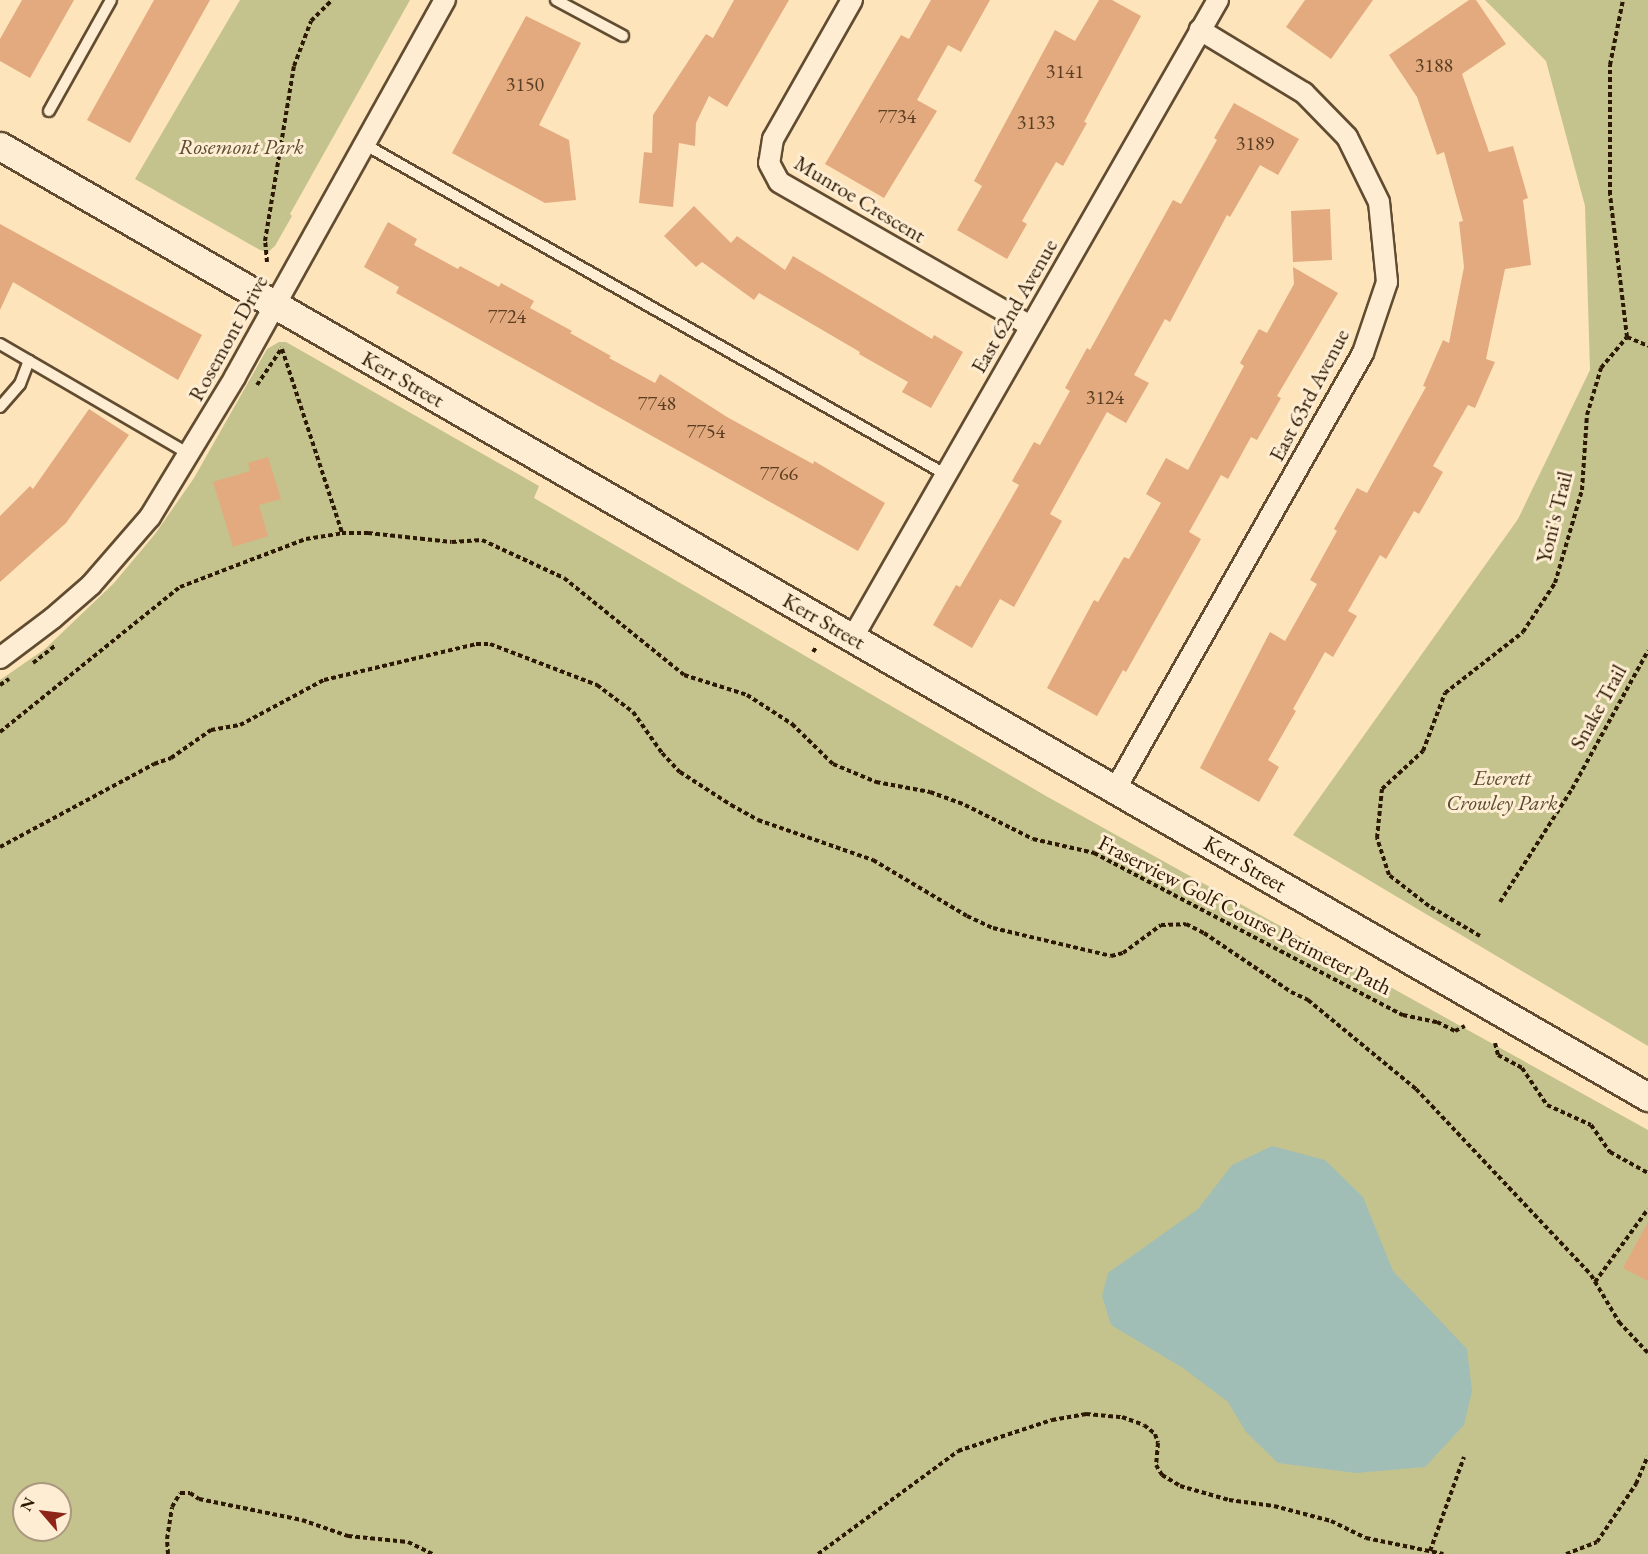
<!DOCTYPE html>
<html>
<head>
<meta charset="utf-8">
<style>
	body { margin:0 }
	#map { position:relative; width:1648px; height:1554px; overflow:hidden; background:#fee4bb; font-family:"EB Garamond",serif }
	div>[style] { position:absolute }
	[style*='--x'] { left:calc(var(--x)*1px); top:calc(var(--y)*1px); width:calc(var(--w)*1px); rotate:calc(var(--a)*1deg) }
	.green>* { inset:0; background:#c4c38d }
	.water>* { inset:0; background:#a0beb6 }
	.building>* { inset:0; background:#e2aa7e }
	.path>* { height:4px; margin-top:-2px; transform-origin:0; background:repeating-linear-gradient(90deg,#2d1903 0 4.5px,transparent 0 7.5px) }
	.roads { filter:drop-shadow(2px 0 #614c31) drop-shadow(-2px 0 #614c31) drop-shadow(0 2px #614c31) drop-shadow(0 -2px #614c31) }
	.lane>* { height:10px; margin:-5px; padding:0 5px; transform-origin:5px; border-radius:5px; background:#feedd3 }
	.street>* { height:20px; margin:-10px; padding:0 10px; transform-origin:10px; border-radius:10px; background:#feedd3 }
	.secondary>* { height:27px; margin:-13.5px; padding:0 13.5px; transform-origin:13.5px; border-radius:13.5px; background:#feedd3 }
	span { translate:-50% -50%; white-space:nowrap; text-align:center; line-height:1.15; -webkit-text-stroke:6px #feedd3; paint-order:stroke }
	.number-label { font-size:20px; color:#5a3d22 }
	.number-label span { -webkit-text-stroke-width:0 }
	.park-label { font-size:22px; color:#5a4c2c; font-style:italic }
	.street-label { font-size:22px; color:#2d1903 }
	.north { position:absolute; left:12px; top:1482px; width:60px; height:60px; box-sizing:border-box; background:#feedd3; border:2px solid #aa9880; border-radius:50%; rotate:298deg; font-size:16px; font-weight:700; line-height:24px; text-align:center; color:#2d1903 }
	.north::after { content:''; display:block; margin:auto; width:21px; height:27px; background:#8f2418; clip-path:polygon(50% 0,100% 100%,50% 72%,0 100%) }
</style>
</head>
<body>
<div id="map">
	<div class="green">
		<div style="clip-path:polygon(240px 0,410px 0,290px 214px,292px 216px,275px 246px,268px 252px,260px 250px,135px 179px)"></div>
		<div style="clip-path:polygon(1485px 0,1648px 0,1648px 1046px,1293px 835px,1518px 519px,1590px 370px,1585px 206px,1546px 61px)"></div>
		<div style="clip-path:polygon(evenodd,279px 342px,286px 342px,539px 486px,534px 498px,1046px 796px,1648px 1130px,1648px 1554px,0 1554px,0 680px,45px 649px,114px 583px,155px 534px,194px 478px,267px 349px,279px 342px,24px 1494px,60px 1494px,60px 1530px,24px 1530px,24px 1494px)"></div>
	</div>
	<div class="water">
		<div style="clip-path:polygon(1272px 1146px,1325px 1160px,1363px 1197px,1393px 1271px,1467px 1349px,1472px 1391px,1464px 1425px,1425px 1467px,1356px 1473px,1278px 1463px,1246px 1432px,1228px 1402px,1183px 1368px,1111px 1325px,1102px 1296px,1108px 1273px,1198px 1209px,1232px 1165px)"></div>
	</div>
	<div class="building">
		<div style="clip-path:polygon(22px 0,74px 0,30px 78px,0 61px,0 39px)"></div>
		<div style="clip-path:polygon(154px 0,210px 0,130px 143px,87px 120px)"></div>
		<div style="clip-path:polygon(734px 0,789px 0,727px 107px,709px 96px,696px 123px,695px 146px,679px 143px,673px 207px,639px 203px,644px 152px,652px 153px,653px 115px,706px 34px,713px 38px)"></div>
		<div style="clip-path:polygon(931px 0,990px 0,961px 52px,948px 45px,917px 100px,937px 111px,884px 198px,825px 164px,901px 35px,909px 39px)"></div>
		<div style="clip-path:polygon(1099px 0,1112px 0,1141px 16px,1084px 122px,1087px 123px,1063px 166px,1056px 162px,1022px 221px,1027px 224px,1007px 259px,957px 230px,982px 186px,974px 181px,1055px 30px,1075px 41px)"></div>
		<div style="clip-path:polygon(1305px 0,1373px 0,1331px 59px,1286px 27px)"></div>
		<div style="clip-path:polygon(1469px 0,1476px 0,1506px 44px,1462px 74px,1489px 152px,1513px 146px,1528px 198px,1523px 200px,1531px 265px,1505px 269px,1486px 359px,1495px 362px,1475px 408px,1468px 405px,1433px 466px,1443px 472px,1419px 514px,1414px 511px,1386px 559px,1380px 555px,1348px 611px,1357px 616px,1333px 657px,1325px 652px,1293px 709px,1296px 711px,1268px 760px,1279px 767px,1259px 802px,1200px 768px,1270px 632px,1285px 641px,1317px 584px,1310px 580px,1337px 531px,1334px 529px,1357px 488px,1367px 493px,1426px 387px,1423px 386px,1443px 340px,1449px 343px,1464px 267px,1459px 222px,1463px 221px,1444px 152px,1437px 155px,1417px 97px,1389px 55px)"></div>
		<div style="clip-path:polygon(526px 16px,581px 43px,539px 125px,569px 140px,576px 200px,545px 203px,452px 153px)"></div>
		<div style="clip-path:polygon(1234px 103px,1299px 139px,1278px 175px,1260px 165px,1230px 217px,1227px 215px,1170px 322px,1165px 319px,1134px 375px,1149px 383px,1126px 423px,1107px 412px,1050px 514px,1062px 521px,1014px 607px,1000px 599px,972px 648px,933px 625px,956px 585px,960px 587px,988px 539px,1019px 485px,1012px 481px,1034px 442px,1040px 445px,1070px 391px,1065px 388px,1087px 348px,1090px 350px,1173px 200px,1181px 204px,1217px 140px,1214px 138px)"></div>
		<div style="clip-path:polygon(694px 206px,731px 243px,737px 236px,785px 270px,793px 256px,932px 339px,934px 335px,963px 352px,931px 408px,902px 392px,908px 382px,859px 354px,860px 352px,759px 293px,754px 300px,702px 262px,696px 267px,664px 236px)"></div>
		<div style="clip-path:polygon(1330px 209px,1332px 260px,1293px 262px,1291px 211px)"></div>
		<div style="clip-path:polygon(388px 222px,417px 239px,414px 245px,458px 269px,460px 266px,499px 287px,501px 283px,534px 301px,530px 308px,572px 331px,570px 333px,611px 356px,609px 358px,655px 383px,660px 374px,727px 417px,813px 464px,814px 461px,885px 503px,858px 551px,396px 293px,399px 287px,364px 267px)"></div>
		<div style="clip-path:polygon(0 224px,202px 335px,178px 380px,13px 282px,0 310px)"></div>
		<div style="clip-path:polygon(1293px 267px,1338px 293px,1277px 396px,1281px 398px,1257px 440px,1251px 437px,1228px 479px,1221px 475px,1189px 532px,1201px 539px,1126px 672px,1123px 670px,1097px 716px,1047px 688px,1094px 600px,1098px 602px,1124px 557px,1129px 559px,1161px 503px,1146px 494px,1166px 458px,1188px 470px,1244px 366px,1240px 363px,1259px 329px,1267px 333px,1294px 284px)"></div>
		<div style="clip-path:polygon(89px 409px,129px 435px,66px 523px,0 582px,0 516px,30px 486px,33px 489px)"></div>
		<div style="clip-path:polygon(268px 457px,281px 499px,259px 505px,268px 536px,233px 547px,213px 482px,250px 471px,248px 463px)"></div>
		<div style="clip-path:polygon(1648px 1222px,1648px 1281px,1623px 1268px)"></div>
	</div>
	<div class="path">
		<div style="--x:267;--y:262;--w:21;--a:-95"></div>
		<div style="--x:265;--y:241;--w:177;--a:-80.6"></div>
		<div style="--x:294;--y:66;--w:48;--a:-69.3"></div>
		<div style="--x:311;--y:21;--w:30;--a:-45"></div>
		<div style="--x:1627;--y:337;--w:23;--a:23"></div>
		<div style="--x:282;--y:349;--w:194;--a:71.9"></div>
		<div style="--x:257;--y:385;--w:45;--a:-56"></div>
		<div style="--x:813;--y:652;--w:7;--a:-56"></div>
		<div style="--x:33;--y:663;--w:28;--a:-38"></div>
		<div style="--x:0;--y:685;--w:11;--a:-34"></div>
		<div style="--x:0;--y:732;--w:231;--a:-38.9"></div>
		<div style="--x:180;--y:587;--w:135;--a:-20.9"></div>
		<div style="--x:306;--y:539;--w:36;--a:-9"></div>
		<div style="--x:342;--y:533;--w:26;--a:0"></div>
		<div style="--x:368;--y:533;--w:84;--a:6.1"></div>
		<div style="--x:452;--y:542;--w:30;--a:-4"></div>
		<div style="--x:482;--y:540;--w:90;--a:24.9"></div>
		<div style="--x:564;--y:578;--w:154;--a:38.9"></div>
		<div style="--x:684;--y:675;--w:66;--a:17.6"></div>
		<div style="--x:747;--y:695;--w:54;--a:32.8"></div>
		<div style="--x:792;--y:724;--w:57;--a:44.3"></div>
		<div style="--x:833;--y:764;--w:47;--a:22.7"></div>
		<div style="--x:876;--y:782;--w:55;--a:10.5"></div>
		<div style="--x:930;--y:792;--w:37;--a:20"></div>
		<div style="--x:965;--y:805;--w:76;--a:26.6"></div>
		<div style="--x:1033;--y:839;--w:63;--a:12.9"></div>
		<div style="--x:1094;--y:853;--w:349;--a:27.7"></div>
		<div style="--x:1403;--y:1015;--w:35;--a:12"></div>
		<div style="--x:1437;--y:1022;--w:20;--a:27"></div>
		<div style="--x:1455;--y:1031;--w:11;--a:-27"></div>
		<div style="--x:0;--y:847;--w:175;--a:-28.3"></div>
		<div style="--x:154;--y:764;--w:18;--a:-19"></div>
		<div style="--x:171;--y:758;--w:49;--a:-35"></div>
		<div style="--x:211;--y:730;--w:29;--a:-10"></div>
		<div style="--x:240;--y:725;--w:95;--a:-28.2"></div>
		<div style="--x:324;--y:680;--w:156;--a:-13.3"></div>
		<div style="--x:476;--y:644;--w:14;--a:0"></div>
		<div style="--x:490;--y:644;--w:115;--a:21"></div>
		<div style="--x:597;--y:685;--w:45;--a:36.9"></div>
		<div style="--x:633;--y:712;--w:50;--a:54.7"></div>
		<div style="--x:662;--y:753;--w:26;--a:47"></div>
		<div style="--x:680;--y:772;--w:61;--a:32.9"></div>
		<div style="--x:731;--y:805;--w:31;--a:29"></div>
		<div style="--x:758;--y:820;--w:122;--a:19.2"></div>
		<div style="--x:873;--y:860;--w:109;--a:30.8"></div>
		<div style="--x:967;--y:916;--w:29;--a:25"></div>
		<div style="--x:993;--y:928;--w:121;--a:13.3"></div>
		<div style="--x:1111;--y:956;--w:12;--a:-14"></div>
		<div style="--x:1123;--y:953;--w:47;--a:-36.4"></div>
		<div style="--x:1161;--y:925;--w:25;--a:-2"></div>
		<div style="--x:1186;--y:924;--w:20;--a:27"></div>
		<div style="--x:1204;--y:933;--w:105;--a:34.1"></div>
		<div style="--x:1291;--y:992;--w:19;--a:25"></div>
		<div style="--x:1308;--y:1000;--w:140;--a:39.5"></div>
		<div style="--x:1416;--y:1089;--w:255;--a:46.7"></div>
		<div style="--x:1591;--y:1275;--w:55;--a:59.2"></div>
		<div style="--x:1619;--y:1322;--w:42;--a:46.9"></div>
		<div style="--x:1500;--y:902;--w:134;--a:-57.5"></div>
		<div style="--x:1572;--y:789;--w:158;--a:-61.2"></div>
		<div style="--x:1480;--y:936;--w:59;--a:-149.5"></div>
		<div style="--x:1429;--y:906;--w:51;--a:-142.2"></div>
		<div style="--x:1389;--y:875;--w:39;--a:-108"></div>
		<div style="--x:1377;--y:838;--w:49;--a:-84.2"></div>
		<div style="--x:1382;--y:789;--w:56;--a:-42.8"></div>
		<div style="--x:1423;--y:751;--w:62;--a:-69.2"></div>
		<div style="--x:1445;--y:693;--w:99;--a:-38"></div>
		<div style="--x:1523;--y:632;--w:59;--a:-56.9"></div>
		<div style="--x:1555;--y:583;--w:97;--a:-73.8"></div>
		<div style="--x:1582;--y:490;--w:75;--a:-86.2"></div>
		<div style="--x:1587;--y:415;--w:49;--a:-73.4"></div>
		<div style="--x:1601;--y:368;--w:40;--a:-50"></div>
		<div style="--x:1627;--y:337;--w:144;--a:-96.8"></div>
		<div style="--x:1610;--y:194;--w:129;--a:-90"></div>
		<div style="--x:1610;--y:65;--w:66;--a:-78.7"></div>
		<div style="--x:1495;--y:1043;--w:12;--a:76"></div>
		<div style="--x:1498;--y:1055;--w:27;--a:28"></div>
		<div style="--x:1522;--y:1068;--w:45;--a:56"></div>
		<div style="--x:1547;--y:1105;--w:48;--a:24.4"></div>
		<div style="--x:1591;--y:1125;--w:33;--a:55"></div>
		<div style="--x:1610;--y:1152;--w:43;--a:28.9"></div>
		<div style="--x:1595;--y:1282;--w:90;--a:-54"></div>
		<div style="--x:1430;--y:1551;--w:100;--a:-70.1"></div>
		<div style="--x:168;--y:1554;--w:15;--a:-94"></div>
		<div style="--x:167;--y:1539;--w:32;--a:-81"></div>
		<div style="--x:172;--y:1507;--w:16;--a:-60"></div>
		<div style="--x:180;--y:1493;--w:10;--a:0"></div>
		<div style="--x:190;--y:1493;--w:11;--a:34"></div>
		<div style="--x:199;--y:1499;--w:105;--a:11.5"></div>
		<div style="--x:302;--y:1520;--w:49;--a:19.2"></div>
		<div style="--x:348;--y:1536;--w:60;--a:5.7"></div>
		<div style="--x:408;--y:1542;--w:28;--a:26"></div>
		<div style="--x:818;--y:1554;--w:174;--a:-36.3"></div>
		<div style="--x:958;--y:1451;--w:99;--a:-18.3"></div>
		<div style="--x:1052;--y:1420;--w:35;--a:-10"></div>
		<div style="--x:1086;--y:1414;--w:36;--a:5"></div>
		<div style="--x:1122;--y:1417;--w:23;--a:20"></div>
		<div style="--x:1144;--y:1425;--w:14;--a:39"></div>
		<div style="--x:1155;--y:1434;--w:9;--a:72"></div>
		<div style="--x:1158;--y:1443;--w:22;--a:95"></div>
		<div style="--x:1156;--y:1465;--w:12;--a:59"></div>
		<div style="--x:1162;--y:1475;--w:21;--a:31"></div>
		<div style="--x:1180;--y:1486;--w:51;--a:15.9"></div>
		<div style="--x:1229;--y:1500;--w:45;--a:7.6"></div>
		<div style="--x:1274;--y:1506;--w:59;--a:14.7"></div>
		<div style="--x:1331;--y:1521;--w:39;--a:26"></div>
		<div style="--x:1366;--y:1538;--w:79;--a:11.7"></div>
		<div style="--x:1566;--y:1554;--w:33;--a:-21"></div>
		<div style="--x:1597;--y:1542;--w:70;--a:-56.1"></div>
		<div style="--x:1636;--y:1484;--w:30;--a:-67"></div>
	</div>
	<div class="roads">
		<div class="lane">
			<div style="--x:556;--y:0;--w:76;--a:28.2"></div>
			<div style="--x:49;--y:111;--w:127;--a:-60.8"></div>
			<div style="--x:364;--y:144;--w:668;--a:29.6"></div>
			<div style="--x:0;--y:344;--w:219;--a:30.2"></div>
			<div style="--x:0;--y:407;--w:30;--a:-49"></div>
			<div style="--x:20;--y:384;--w:25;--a:-69"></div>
		</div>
		<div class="street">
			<div style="--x:852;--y:0;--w:160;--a:119.6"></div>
			<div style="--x:773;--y:139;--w:24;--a:99"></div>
			<div style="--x:769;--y:163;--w:21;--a:62"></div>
			<div style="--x:779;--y:182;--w:289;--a:29.8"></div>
			<div style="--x:853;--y:637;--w:734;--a:-60.19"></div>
			<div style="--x:0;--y:658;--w:66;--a:-37"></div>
			<div style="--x:53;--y:618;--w:50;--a:-41"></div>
			<div style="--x:91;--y:585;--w:90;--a:-49.1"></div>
			<div style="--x:150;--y:517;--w:164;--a:-58.7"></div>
			<div style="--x:235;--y:377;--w:432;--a:-60.9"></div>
			<div style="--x:1116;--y:788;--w:500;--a:-60.41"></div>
			<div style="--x:1363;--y:353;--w:75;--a:-71.3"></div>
			<div style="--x:1387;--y:282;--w:80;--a:-95.7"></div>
			<div style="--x:1379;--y:202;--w:72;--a:-116.2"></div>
			<div style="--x:1347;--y:137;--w:62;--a:-134.3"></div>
			<div style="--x:1304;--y:93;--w:122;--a:-148.8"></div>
		</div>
		<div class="secondary">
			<div style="--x:0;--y:146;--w:1903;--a:29.99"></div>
		</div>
	</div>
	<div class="number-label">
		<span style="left:1434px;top:65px">3188</span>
		<span style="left:1065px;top:71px">3141</span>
		<span style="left:525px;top:84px">3150</span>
		<span style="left:897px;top:116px">7734</span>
		<span style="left:1036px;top:122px">3133</span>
		<span style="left:1255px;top:143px">3189</span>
		<span style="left:507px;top:316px">7724</span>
		<span style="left:1105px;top:397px">3124</span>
		<span style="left:657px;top:403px">7748</span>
		<span style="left:706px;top:431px">7754</span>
		<span style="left:779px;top:473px">7766</span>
	</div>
	<div class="park-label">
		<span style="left:241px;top:147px">Rosemont Park</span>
		<span style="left:1502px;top:790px">Everett<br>Crowley Park</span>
	</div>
	<div class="street-label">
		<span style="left:860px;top:199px;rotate:31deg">Munroe Crescent</span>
		<span style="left:1014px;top:306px;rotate:-60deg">East 62nd Avenue</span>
		<span style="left:228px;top:338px;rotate:-61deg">Rosemont Drive</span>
		<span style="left:403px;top:379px;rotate:30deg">Kerr Street</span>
		<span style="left:1309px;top:395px;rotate:-62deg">East 63rd Avenue</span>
		<span style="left:1554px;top:517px;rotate:-76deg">Yoni's Trail</span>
		<span style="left:824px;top:621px;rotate:30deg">Kerr Street</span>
		<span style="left:1598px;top:707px;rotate:-61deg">Snake Trail</span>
		<span style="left:1245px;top:864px;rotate:30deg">Kerr Street</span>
		<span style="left:1245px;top:915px;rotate:27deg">Fraserview Golf Course Perimeter Path</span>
	</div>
	<div class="north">N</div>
</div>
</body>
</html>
